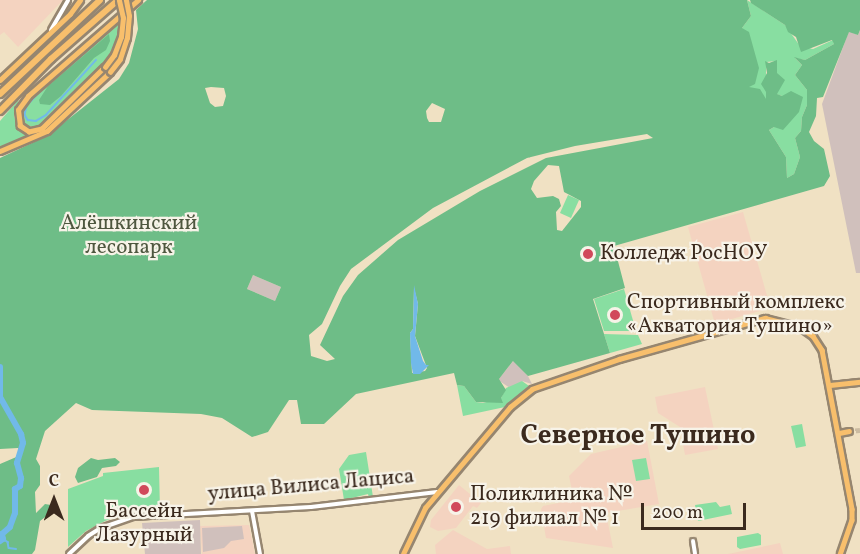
<!DOCTYPE html>
<html>
<head>
<meta charset="utf-8">
<style>
	body { margin:0 }
	#map { position:relative; width:860px; height:554px; overflow:hidden; background:#f0e1c3; font-family:Vollkorn,serif }
	div>[style] { position:absolute }
	[style*='--x'] { left:calc(var(--x)*1px); top:calc(var(--y)*1px); width:calc(var(--w)*1px); rotate:calc(var(--a)*1deg) }
	.built>* { inset:0; background:#f4d3c0 }
	.industrial>* { inset:0; background:#d0c0bc }
	.green>* { inset:0; background:#88dea1 }
	.forest>* { inset:0; background:#6ebd87 }
	.water>* { inset:0; background:#71b9e9 }
	.stream>* { height:1.5px; margin:-0.75px; padding:0 0.75px; transform-origin:0.75px; border-radius:0.75px; background:#71b9e9 }
	.river>* { height:6px; margin:-3px; padding:0 3px; transform-origin:3px; border-radius:3px; background:#71b9e9 }
	.major-tunnel>* { height:4.5px; margin-top:-2.25px; transform-origin:0; background:repeating-linear-gradient(90deg,#ccbca2 0 4.5px,transparent 0 6.5px) }
	.roads { filter:drop-shadow(2px 0 #968670) drop-shadow(-2px 0 #968670) drop-shadow(0 2px #968670) drop-shadow(0 -2px #968670) }
	.minor>* { height:4px; margin:-2px; padding:0 2px; transform-origin:2px; border-radius:2px; background:#fff }
	.major>* { height:4.5px; margin:-2.25px; padding:0 2.25px; transform-origin:2.25px; border-radius:2.25px; background:#f8bf6c }
	.highway>* { height:6px; margin:-3px; padding:0 3px; transform-origin:3px; border-radius:3px; background:#f8bf6c }
	.bridges { filter:drop-shadow(2px 0 #968670) drop-shadow(-2px 0 #968670) drop-shadow(0 2px #968670) drop-shadow(0 -2px #968670) }
	.major-bridge>* { height:4.5px; margin:-2.25px; padding:0 2.25px; transform-origin:2.25px; border-radius:2.25px; background:#f8bf6c }
	.dots>* { width:16px; height:16px; translate:-50% -50%; box-sizing:border-box; border:3px solid #f7f3e8; border-radius:50% }
	span { translate:-50% -50%; white-space:nowrap; text-align:center; line-height:1.15; -webkit-text-stroke:4.5px #f7f3e8; paint-order:stroke }
	.park-label { font-size:21px; color:#4e573f }
	.poi-label { font-size:21px; color:#3b2a1e }
	.left { translate:0 -50%; text-align:left }
	.street-label { font-size:21px; color:#3b2a1e }
	.district-label { font-size:27px; color:#3b2a1e; font-weight:700 }
	.north { position:absolute; left:24px; top:470px; width:60px; height:60px; -webkit-text-stroke:4px #f7f3e8; paint-order:stroke; rotate:0deg; font-size:16px; font-weight:700; line-height:24px; text-align:center; color:#3b2a1e }
	.north::after { content:''; display:block; margin:auto; width:21px; height:27px; background:#3b2a1e; clip-path:polygon(50% 0,100% 100%,50% 72%,0 100%) }
	.scale { position:absolute; left:641px; top:503px; width:105px; height:27px; box-sizing:border-box; border:3px solid #3b2a1e; border-top:0; padding-left:8px; font-size:18px; line-height:21px; white-space:nowrap; color:#3b2a1e; -webkit-text-stroke:4px #f7f3e8; paint-order:stroke }
</style>
</head>
<body>
<div id="map">
	<div class="built">
		<div style="clip-path:polygon(0 0,63px 0,18px 47px,4px 32px,0 35px)"></div>
		<div style="clip-path:polygon(743px 212px,770px 306px,767px 309px,715px 324px,688px 227px)"></div>
		<div style="clip-path:polygon(705px 387px,718px 449px,685px 455px,680px 427px,658px 413px,655px 397px)"></div>
		<div style="clip-path:polygon(647px 441px,659px 504px,606px 513px,613px 548px,546px 538px,541px 509px,543px 506px,574px 500px,569px 476px,591px 454px)"></div>
		<div style="clip-path:polygon(459px 485px,481px 503px,477px 508px,473px 506px,456px 528px,438px 531px,430px 527px,431px 520px)"></div>
		<div style="clip-path:polygon(249px 525px,255px 554px,202px 554px,200px 526px)"></div>
		<div style="clip-path:polygon(453px 530px,487px 549px,510px 546px,511px 554px,436px 554px,435px 545px)"></div>
		<div style="clip-path:polygon(780px 543px,783px 554px,728px 554px)"></div>
	</div>
	<div class="industrial">
		<div style="clip-path:polygon(860px 30px,860px 273px,856px 273px,822px 104px,849px 31px,858px 35px)"></div>
		<div style="clip-path:polygon(253px 275px,281px 287px,275px 301px,247px 289px)"></div>
		<div style="clip-path:polygon(514px 360px,528px 376px,532px 384px,522px 381px,513px 390px,498px 380px)"></div>
		<div style="clip-path:polygon(200px 520px,201px 554px,145px 554px,142px 523px)"></div>
		<div style="clip-path:polygon(242px 526px,244px 539px,231px 541px,224px 548px,203px 552px,202px 528px)"></div>
	</div>
	<div class="green">
		<div style="clip-path:polygon(747px 0,785px 25px,800px 46px,813px 49px,833px 40px,834px 44px,805px 60px,795px 58px,802px 65px,795px 75px,807px 90px,807px 105px,802px 117px,801px 131px,795px 138px,800px 157px,794px 174px,787px 178px,786px 157px,769px 130px,774px 127px,782px 96px,776px 94px,777px 61px,766px 62px,766px 101px,748px 87px,742px 28px,751px 16px)"></div>
		<div style="clip-path:polygon(131px 10px,129px 38px,47px 121px,36px 127px,25px 126px,20px 114px,29px 97px)"></div>
		<div style="clip-path:polygon(19px 99px,14px 116px,19px 130px,33px 134px,48px 127px,29px 138px,0 148px,0 121px)"></div>
		<div style="clip-path:polygon(568px 195px,579px 200px,571px 218px,560px 213px)"></div>
		<div style="clip-path:polygon(624px 289px,636px 331px,604px 331px,594px 299px)"></div>
		<div style="clip-path:polygon(604px 334px,638px 335px,642px 344px,610px 353px)"></div>
		<div style="clip-path:polygon(522px 381px,529px 386px,505px 407px,463px 416px,457px 385px,464px 386px,476px 402px,483px 403px,501px 398px,506px 388px)"></div>
		<div style="clip-path:polygon(802px 424px,806px 446px,796px 448px,791px 426px)"></div>
		<div style="clip-path:polygon(366px 452px,373px 497px,369px 498px,368px 494px,344px 500px,339px 469px,349px 455px)"></div>
		<div style="clip-path:polygon(646px 458px,650px 479px,636px 481px,632px 460px)"></div>
		<div style="clip-path:polygon(159px 467px,160px 511px,131px 512px,105px 521px,86px 531px,68px 547px,68px 489px,103px 476px,103px 473px)"></div>
		<div style="clip-path:polygon(716px 502px,720px 507px,730px 505px,732px 514px,698px 521px,695px 505px)"></div>
		<div style="clip-path:polygon(758px 533px,761px 535px,761px 545px,740px 549px,737px 547px,737px 537px)"></div>
	</div>
	<div class="forest">
		<div style="clip-path:polygon(evenodd,147px 0,747px 0,751px 16px,742px 28px,749px 32px,759px 68px,755px 84px,749px 87px,760px 89px,766px 99px,766px 92px,761px 84px,767px 73px,765px 61px,769px 63px,777px 60px,777px 73px,785px 80px,777px 94px,782px 96px,791px 91px,803px 97px,799px 112px,783px 130px,774px 127px,769px 130px,786px 157px,787px 178px,794px 174px,800px 157px,795px 138px,801px 131px,802px 117px,807px 105px,807px 90px,795px 75px,802px 65px,794px 57px,805px 60px,834px 44px,832px 40px,801px 52px,796px 37px,788px 32px,785px 25px,751px 3px,750px 0,860px 0,860px 30px,858px 35px,849px 32px,823px 97px,817px 98px,816px 116px,809px 132px,814px 141px,824px 149px,830px 176px,824px 186px,614px 246px,625px 288px,593px 299px,610px 353px,528px 376px,513px 361px,499px 379px,506px 390px,501px 398px,503px 403px,476px 402px,464px 386px,457px 385px,454px 373px,356px 394px,324px 424px,301px 424px,297px 400px,289px 400px,268px 432px,252px 437px,222px 418px,201px 414px,92px 410px,76px 403px,45px 431px,36px 459px,40px 466px,40px 485px,35px 492px,36px 513px,45px 504px,51px 505px,53px 511px,40px 521px,35px 550px,32px 554px,0 554px,0 464px,21px 455px,18px 448px,0 449px,0 158px,47px 136px,119px 79px,129px 63px,138px 29px,136px 10px,147px 0,211px 87px,224px 88px,226px 96px,223px 106px,215px 107px,210px 103px,205px 88px,211px 87px,147px 0,432px 103px,445px 109px,441px 122px,429px 122px,427px 118px,426px 111px,432px 103px,147px 0,647px 134px,653px 138px,546px 158px,480px 191px,398px 240px,358px 275px,343px 296px,320px 345px,335px 359px,327px 361px,311px 356px,309px 335px,322px 324px,340px 286px,351px 269px,433px 208px,527px 158px,575px 146px,647px 134px,147px 0,548px 165px,559px 166px,564px 192px,581px 201px,581px 207px,562px 231px,557px 230px,556px 212px,561px 206px,559px 199px,553px 196px,537px 198px,531px 189px,534px 181px,548px 165px,147px 0,253px 275px,281px 287px,275px 301px,247px 289px,253px 275px,147px 0,414px 288px,418px 304px,415px 336px,427px 368px,425px 371px,412px 373px,410px 333px,413px 329px,414px 288px)"></div>
		<div style="clip-path:polygon(109px 34px,110px 41px,106px 50px,94px 58px,61px 96px,50px 105px,40px 104px,39px 100px,48px 86px)"></div>
		<div style="clip-path:polygon(91px 458px,98px 460px,115px 458px,120px 462px,116px 466px,102px 468px,97px 477px,78px 483px,75px 477px,78px 468px)"></div>
	</div>
	<div class="water">
		<div style="clip-path:polygon(414px 285px,418px 304px,415px 336px,423px 361px,426px 365px,429px 365px,420px 374px,413px 374px,411px 363px,410px 333px,413px 329px)"></div>
	</div>
	<div class="stream">
		<div style="--x:41;--y:91;--w:21;--a:133"></div>
		<div style="--x:27;--y:106;--w:9;--a:103"></div>
		<div style="--x:25;--y:115;--w:6;--a:59"></div>
		<div style="--x:28;--y:120;--w:8;--a:7"></div>
		<div style="--x:36;--y:121;--w:12;--a:-31"></div>
		<div style="--x:46;--y:115;--w:74;--a:-47.7"></div>
		<div style="--x:3;--y:539;--w:6;--a:31"></div>
		<div style="--x:8;--y:542;--w:6;--a:81"></div>
		<div style="--x:9;--y:548;--w:7;--a:8"></div>
	</div>
	<div class="river">
		<div style="--x:0;--y:367;--w:30;--a:90"></div>
		<div style="--x:0;--y:397;--w:43;--a:60.4"></div>
		<div style="--x:21;--y:434;--w:9;--a:77"></div>
		<div style="--x:23;--y:443;--w:21;--a:107"></div>
		<div style="--x:17;--y:463;--w:16;--a:75"></div>
		<div style="--x:21;--y:478;--w:8;--a:97"></div>
		<div style="--x:20;--y:486;--w:6;--a:149"></div>
		<div style="--x:15;--y:489;--w:24;--a:90"></div>
		<div style="--x:15;--y:513;--w:15;--a:110"></div>
		<div style="--x:10;--y:527;--w:11;--a:139"></div>
		<div style="--x:2;--y:534;--w:5;--a:79"></div>
		<div style="--x:3;--y:539;--w:4;--a:146"></div>
	</div>
	<div class="major-tunnel">
		<div style="--x:849;--y:431;--w:11;--a:-5"></div>
	</div>
	<div class="roads">
		<div class="minor">
			<div style="--x:51;--y:30;--w:34;--a:-60"></div>
			<div style="--x:252;--y:511;--w:44;--a:79.5"></div>
			<div style="--x:693;--y:541;--w:13;--a:81"></div>
			<div style="--x:69;--y:554;--w:26;--a:-43"></div>
			<div style="--x:88;--y:536;--w:15;--a:-32"></div>
			<div style="--x:101;--y:528;--w:34;--a:-19"></div>
			<div style="--x:133;--y:517;--w:178;--a:-3.2"></div>
			<div style="--x:311;--y:507;--w:127;--a:-6.8"></div>
		</div>
		<div class="major">
			<div style="--x:105;--y:67;--w:88;--a:135.5"></div>
			<div style="--x:42;--y:129;--w:13;--a:167"></div>
			<div style="--x:29;--y:132;--w:11;--a:-146"></div>
			<div style="--x:20;--y:126;--w:16;--a:-97"></div>
			<div style="--x:18;--y:110;--w:17;--a:-54"></div>
			<div style="--x:28;--y:96;--w:146;--a:-41.1"></div>
			<div style="--x:0;--y:80;--w:96;--a:-43.3"></div>
			<div style="--x:70;--y:14;--w:17;--a:-54"></div>
			<div style="--x:0;--y:151;--w:51;--a:-23.1"></div>
			<div style="--x:47;--y:131;--w:86;--a:-43.1"></div>
			<div style="--x:830;--y:385;--w:30;--a:-6"></div>
			<div style="--x:839;--y:433;--w:10;--a:-11"></div>
			<div style="--x:403;--y:554;--w:51;--a:-64.4"></div>
			<div style="--x:425;--y:508;--w:132;--a:-49.9"></div>
			<div style="--x:510;--y:407;--w:28;--a:-39"></div>
			<div style="--x:532;--y:389;--w:92;--a:-19"></div>
			<div style="--x:619;--y:359;--w:152;--a:-15.7"></div>
			<div style="--x:765;--y:318;--w:36;--a:14"></div>
			<div style="--x:800;--y:327;--w:16;--a:35"></div>
			<div style="--x:813;--y:336;--w:17;--a:57"></div>
			<div style="--x:822;--y:350;--w:162;--a:79.3"></div>
			<div style="--x:852;--y:509;--w:11;--a:90"></div>
			<div style="--x:852;--y:520;--w:36;--a:109"></div>
		</div>
		<div class="highway">
			<div style="--x:0;--y:94;--w:137;--a:-43.2"></div>
			<div style="--x:0;--y:111;--w:73;--a:-45.6"></div>
			<div style="--x:51;--y:59;--w:89;--a:-41.4"></div>
		</div>
	</div>
	<div class="bridges">
		<div class="major-bridge">
			<div style="--x:105;--y:67;--w:15;--a:-53"></div>
			<div style="--x:114;--y:55;--w:19;--a:-69"></div>
			<div style="--x:121;--y:37;--w:19;--a:-84"></div>
			<div style="--x:123;--y:18;--w:18;--a:-103"></div>
			<div style="--x:110;--y:72;--w:16;--a:-52"></div>
			<div style="--x:120;--y:59;--w:22;--a:-72"></div>
			<div style="--x:127;--y:38;--w:22;--a:-85"></div>
			<div style="--x:129;--y:16;--w:16;--a:-101"></div>
		</div>
	</div>
	<div class="dots">
		<div style="left:588px;top:254px;background:#d1495b"></div>
		<div style="left:615px;top:315px;background:#d1495b"></div>
		<div style="left:144px;top:490px;background:#d1495b"></div>
		<div style="left:456px;top:507px;background:#d1495b"></div>
	</div>
	<div class="park-label">
		<span style="left:129px;top:236px">Алёшкинский<br>лесопарк</span>
	</div>
	<div class="poi-label">
		<span class="left" style="left:600px;top:254px">Колледж РосНОУ</span>
		<span class="left" style="left:627px;top:315px">Спортивный комплекс<br>«Акватория Тушино»</span>
		<span class="left" style="left:470px;top:507px">Поликлиника №<br>219 филиал № 1</span>
		<span style="left:144px;top:524px">Бассейн<br>Лазурный</span>
	</div>
	<div class="street-label">
		<span style="left:311px;top:486px;rotate:-5deg">улица Вилиса Лациса</span>
	</div>
	<div class="district-label">
		<span style="left:638px;top:437px">Северное Тушино</span>
	</div>
	<div class="north">С</div>
	<div class="scale">200 m</div>
</div>
</body>
</html>
